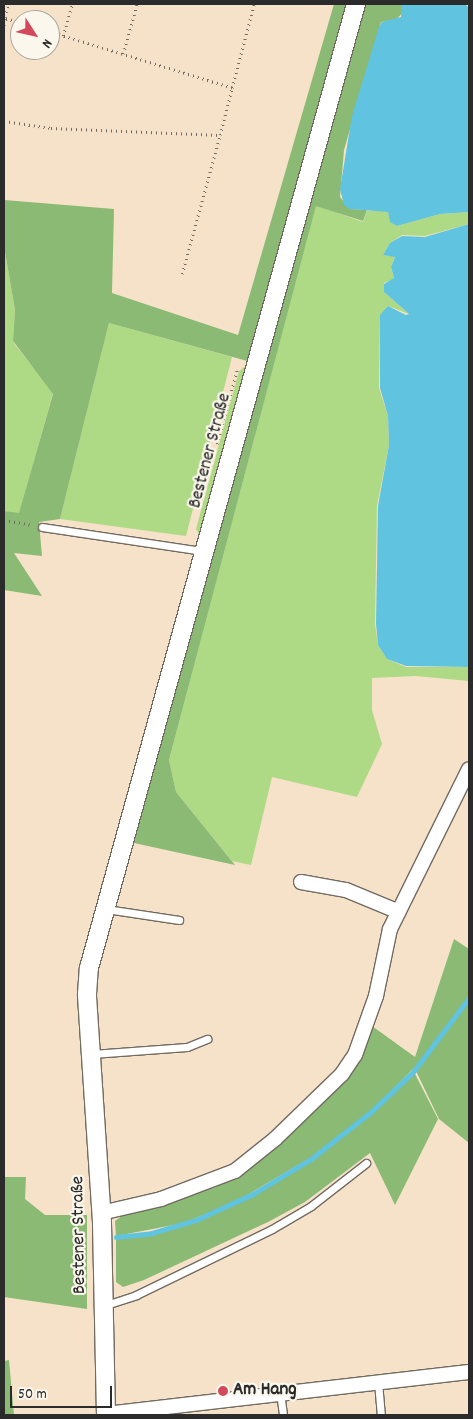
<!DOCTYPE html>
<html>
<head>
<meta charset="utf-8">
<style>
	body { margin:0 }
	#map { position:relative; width:473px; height:1419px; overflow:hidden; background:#f5e2c8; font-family:Dekko,sans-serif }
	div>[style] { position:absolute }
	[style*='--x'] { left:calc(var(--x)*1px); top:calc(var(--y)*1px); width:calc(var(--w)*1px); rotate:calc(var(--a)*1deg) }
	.green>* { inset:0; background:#aeda86 }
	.forest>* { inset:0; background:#8aba73 }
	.water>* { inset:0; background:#60c3df }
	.stream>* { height:4.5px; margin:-2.25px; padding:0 2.25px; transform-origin:2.25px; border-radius:2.25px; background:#60c3df }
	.path>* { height:2.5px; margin-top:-1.25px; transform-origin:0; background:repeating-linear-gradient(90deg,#726b62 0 1px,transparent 0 5px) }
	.roads { filter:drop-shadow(1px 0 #726b62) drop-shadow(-1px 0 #726b62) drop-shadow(0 1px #726b62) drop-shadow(0 -1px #726b62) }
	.service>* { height:7px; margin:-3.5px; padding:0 3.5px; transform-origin:3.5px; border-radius:3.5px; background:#fff }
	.minor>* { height:14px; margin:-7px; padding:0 7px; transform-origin:7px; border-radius:7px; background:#fff }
	.tertiary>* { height:18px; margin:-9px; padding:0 9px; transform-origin:9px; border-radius:9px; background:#fff }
	.dots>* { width:14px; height:14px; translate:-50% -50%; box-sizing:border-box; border:2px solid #fbf7ec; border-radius:50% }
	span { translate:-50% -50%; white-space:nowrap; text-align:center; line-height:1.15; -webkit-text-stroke:4.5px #fbf7ec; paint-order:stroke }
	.street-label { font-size:19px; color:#2b2b2b }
	.poi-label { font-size:19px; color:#2b2b2b; font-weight:700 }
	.left { translate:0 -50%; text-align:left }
	.frame { position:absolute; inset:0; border:5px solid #2b2b2b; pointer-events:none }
	.north { position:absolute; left:10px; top:10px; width:50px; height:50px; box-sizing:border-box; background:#fbf7ec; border:1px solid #a8a59f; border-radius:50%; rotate:125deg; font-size:14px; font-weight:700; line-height:20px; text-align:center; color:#2b2b2b }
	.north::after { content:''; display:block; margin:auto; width:18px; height:22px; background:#d1495b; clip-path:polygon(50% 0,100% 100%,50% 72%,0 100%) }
	.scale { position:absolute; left:10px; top:1386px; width:102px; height:22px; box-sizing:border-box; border:2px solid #2b2b2b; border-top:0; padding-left:6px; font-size:15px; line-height:18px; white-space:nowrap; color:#2b2b2b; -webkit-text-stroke:4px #fbf7ec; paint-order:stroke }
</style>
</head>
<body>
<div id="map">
	<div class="green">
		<div style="clip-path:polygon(316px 205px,363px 222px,367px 211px,383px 211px,388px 212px,391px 222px,397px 226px,440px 214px,469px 212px,469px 224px,425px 236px,402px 235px,390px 243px,383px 255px,395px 256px,391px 267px,394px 279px,384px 283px,384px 292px,409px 314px,388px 306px,380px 316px,379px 388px,388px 416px,389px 445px,377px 506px,375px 624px,378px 645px,387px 659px,406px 667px,469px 667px,469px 681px,416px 676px,372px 678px,372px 710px,382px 744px,357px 797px,272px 777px,251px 865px,232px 861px,176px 792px,169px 760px)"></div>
		<div style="clip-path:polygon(4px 246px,15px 310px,13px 342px,53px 393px,19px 514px,4px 511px)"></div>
		<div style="clip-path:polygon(109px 323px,232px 357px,186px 536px,60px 519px)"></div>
		<div style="clip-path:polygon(246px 366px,203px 535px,199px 534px,196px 529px,239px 371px)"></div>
	</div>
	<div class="forest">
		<div style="clip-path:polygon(334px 4px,349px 4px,251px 362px,109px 323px,60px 519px,39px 522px,42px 556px,14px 553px,42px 596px,4px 590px,4px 511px,19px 513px,53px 394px,13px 341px,15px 310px,4px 246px,4px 200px,114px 209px,112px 293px,238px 335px)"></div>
		<div style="clip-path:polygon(365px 4px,401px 4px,403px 12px,397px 19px,381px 22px,344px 150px,340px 197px,350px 209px,367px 210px,363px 221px,316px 206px,169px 760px,176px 792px,235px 865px,134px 843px)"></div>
		<div style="clip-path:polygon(454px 939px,469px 949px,469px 996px,422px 1060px,374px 1108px,315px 1155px,237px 1201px,184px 1223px,116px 1236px,115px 1221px,126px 1213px,214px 1188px,252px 1167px,350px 1074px,372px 1026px,415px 1057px)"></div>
		<div style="clip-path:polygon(469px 1002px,469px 1143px,439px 1119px,416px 1071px)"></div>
		<div style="clip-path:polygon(414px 1072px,438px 1119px,395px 1205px,370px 1153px,305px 1202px,268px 1222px,144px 1280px,123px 1287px,116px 1282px,116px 1239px,152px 1234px,195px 1222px,279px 1181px,349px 1132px)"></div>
		<div style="clip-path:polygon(4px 1177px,26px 1177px,25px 1199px,45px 1215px,87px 1215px,87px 1309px,4px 1297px)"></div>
		<div style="clip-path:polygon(9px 1360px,14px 1415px,4px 1415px,4px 1361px)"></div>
	</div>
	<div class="water">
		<div style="clip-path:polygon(401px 4px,465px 4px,469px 8px,469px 212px,440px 214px,397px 226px,390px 222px,388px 212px,350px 209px,344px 205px,340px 189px,352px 116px,379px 27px,382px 22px,401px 17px)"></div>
		<div style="clip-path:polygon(469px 224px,469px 667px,406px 666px,387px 659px,378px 645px,376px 624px,378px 506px,389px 445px,388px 416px,380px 388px,380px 315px,388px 306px,406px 315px,409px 314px,384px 292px,384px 284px,394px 278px,391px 267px,395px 257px,383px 255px,390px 243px,402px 236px,425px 237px)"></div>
	</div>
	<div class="stream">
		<div style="--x:116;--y:1237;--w:36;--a:-6"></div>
		<div style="--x:152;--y:1233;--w:46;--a:-16.5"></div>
		<div style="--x:196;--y:1220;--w:63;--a:-24.5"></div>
		<div style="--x:253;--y:1194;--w:68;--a:-31.1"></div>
		<div style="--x:311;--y:1159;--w:76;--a:-38.1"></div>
		<div style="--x:371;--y:1112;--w:58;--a:-43.6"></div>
		<div style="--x:413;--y:1072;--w:93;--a:-52.9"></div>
	</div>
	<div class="path">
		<div style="--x:4;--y:17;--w:14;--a:-69"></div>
		<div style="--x:4;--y:25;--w:7;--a:-74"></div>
		<div style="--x:6;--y:18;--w:15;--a:20"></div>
		<div style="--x:63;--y:36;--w:33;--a:-74"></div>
		<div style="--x:123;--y:54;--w:52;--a:-74.4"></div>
		<div style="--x:232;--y:88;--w:87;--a:-75.3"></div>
		<div style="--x:4;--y:121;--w:48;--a:8.5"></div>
		<div style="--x:51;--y:128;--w:169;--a:2.4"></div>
		<div style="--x:220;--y:135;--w:49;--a:-75.7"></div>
		<div style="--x:232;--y:88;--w:190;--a:-162.9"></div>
		<div style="--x:182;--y:274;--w:144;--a:-74.7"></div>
		<div style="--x:217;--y:444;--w:77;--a:-74.9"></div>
		<div style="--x:4;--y:520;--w:29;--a:10"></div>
	</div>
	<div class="roads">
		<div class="service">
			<div style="--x:42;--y:527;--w:163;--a:8.5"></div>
			<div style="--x:106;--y:909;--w:74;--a:8.6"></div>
			<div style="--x:92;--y:1054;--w:95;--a:-4.2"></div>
			<div style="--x:187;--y:1047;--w:22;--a:-22"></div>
			<div style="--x:106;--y:1305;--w:32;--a:-18"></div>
			<div style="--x:136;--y:1295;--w:151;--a:-25.9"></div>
			<div style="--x:272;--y:1229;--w:45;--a:-30.5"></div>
			<div style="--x:311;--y:1206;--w:70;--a:-38"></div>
			<div style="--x:378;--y:1382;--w:33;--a:85"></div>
			<div style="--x:280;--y:1393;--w:22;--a:82"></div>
		</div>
		<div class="minor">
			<div style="--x:301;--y:882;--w:46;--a:10.1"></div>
			<div style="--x:346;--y:890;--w:57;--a:22.5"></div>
			<div style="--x:101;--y:1213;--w:62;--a:-13.1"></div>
			<div style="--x:161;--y:1199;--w:79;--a:-20.7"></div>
			<div style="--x:235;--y:1171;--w:51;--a:-38.7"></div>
			<div style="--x:275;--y:1139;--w:93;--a:-44.1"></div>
			<div style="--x:342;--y:1074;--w:23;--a:-56"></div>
			<div style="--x:355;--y:1055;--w:63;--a:-70.4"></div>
			<div style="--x:376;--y:996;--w:68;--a:-78.2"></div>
			<div style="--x:390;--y:929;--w:178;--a:-63.7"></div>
			<div style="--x:106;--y:1414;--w:365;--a:-6.6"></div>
		</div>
		<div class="tertiary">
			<div style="--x:106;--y:1415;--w:193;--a:-91.2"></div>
			<div style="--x:102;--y:1222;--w:228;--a:-93.8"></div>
			<div style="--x:87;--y:994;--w:26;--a:-86"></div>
			<div style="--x:89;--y:968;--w:1000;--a:-74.52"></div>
		</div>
	</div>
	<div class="dots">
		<div style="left:223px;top:1391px;background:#d1495b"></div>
	</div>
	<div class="street-label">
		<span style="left:211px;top:451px;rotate:-75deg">Bestener Straße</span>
		<span style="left:80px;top:1235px;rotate:-91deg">Bestener Straße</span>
	</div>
	<div class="poi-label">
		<span class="left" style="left:233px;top:1391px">Am Hang</span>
	</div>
	<div class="frame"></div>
	<div class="north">N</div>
	<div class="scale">50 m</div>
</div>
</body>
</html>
